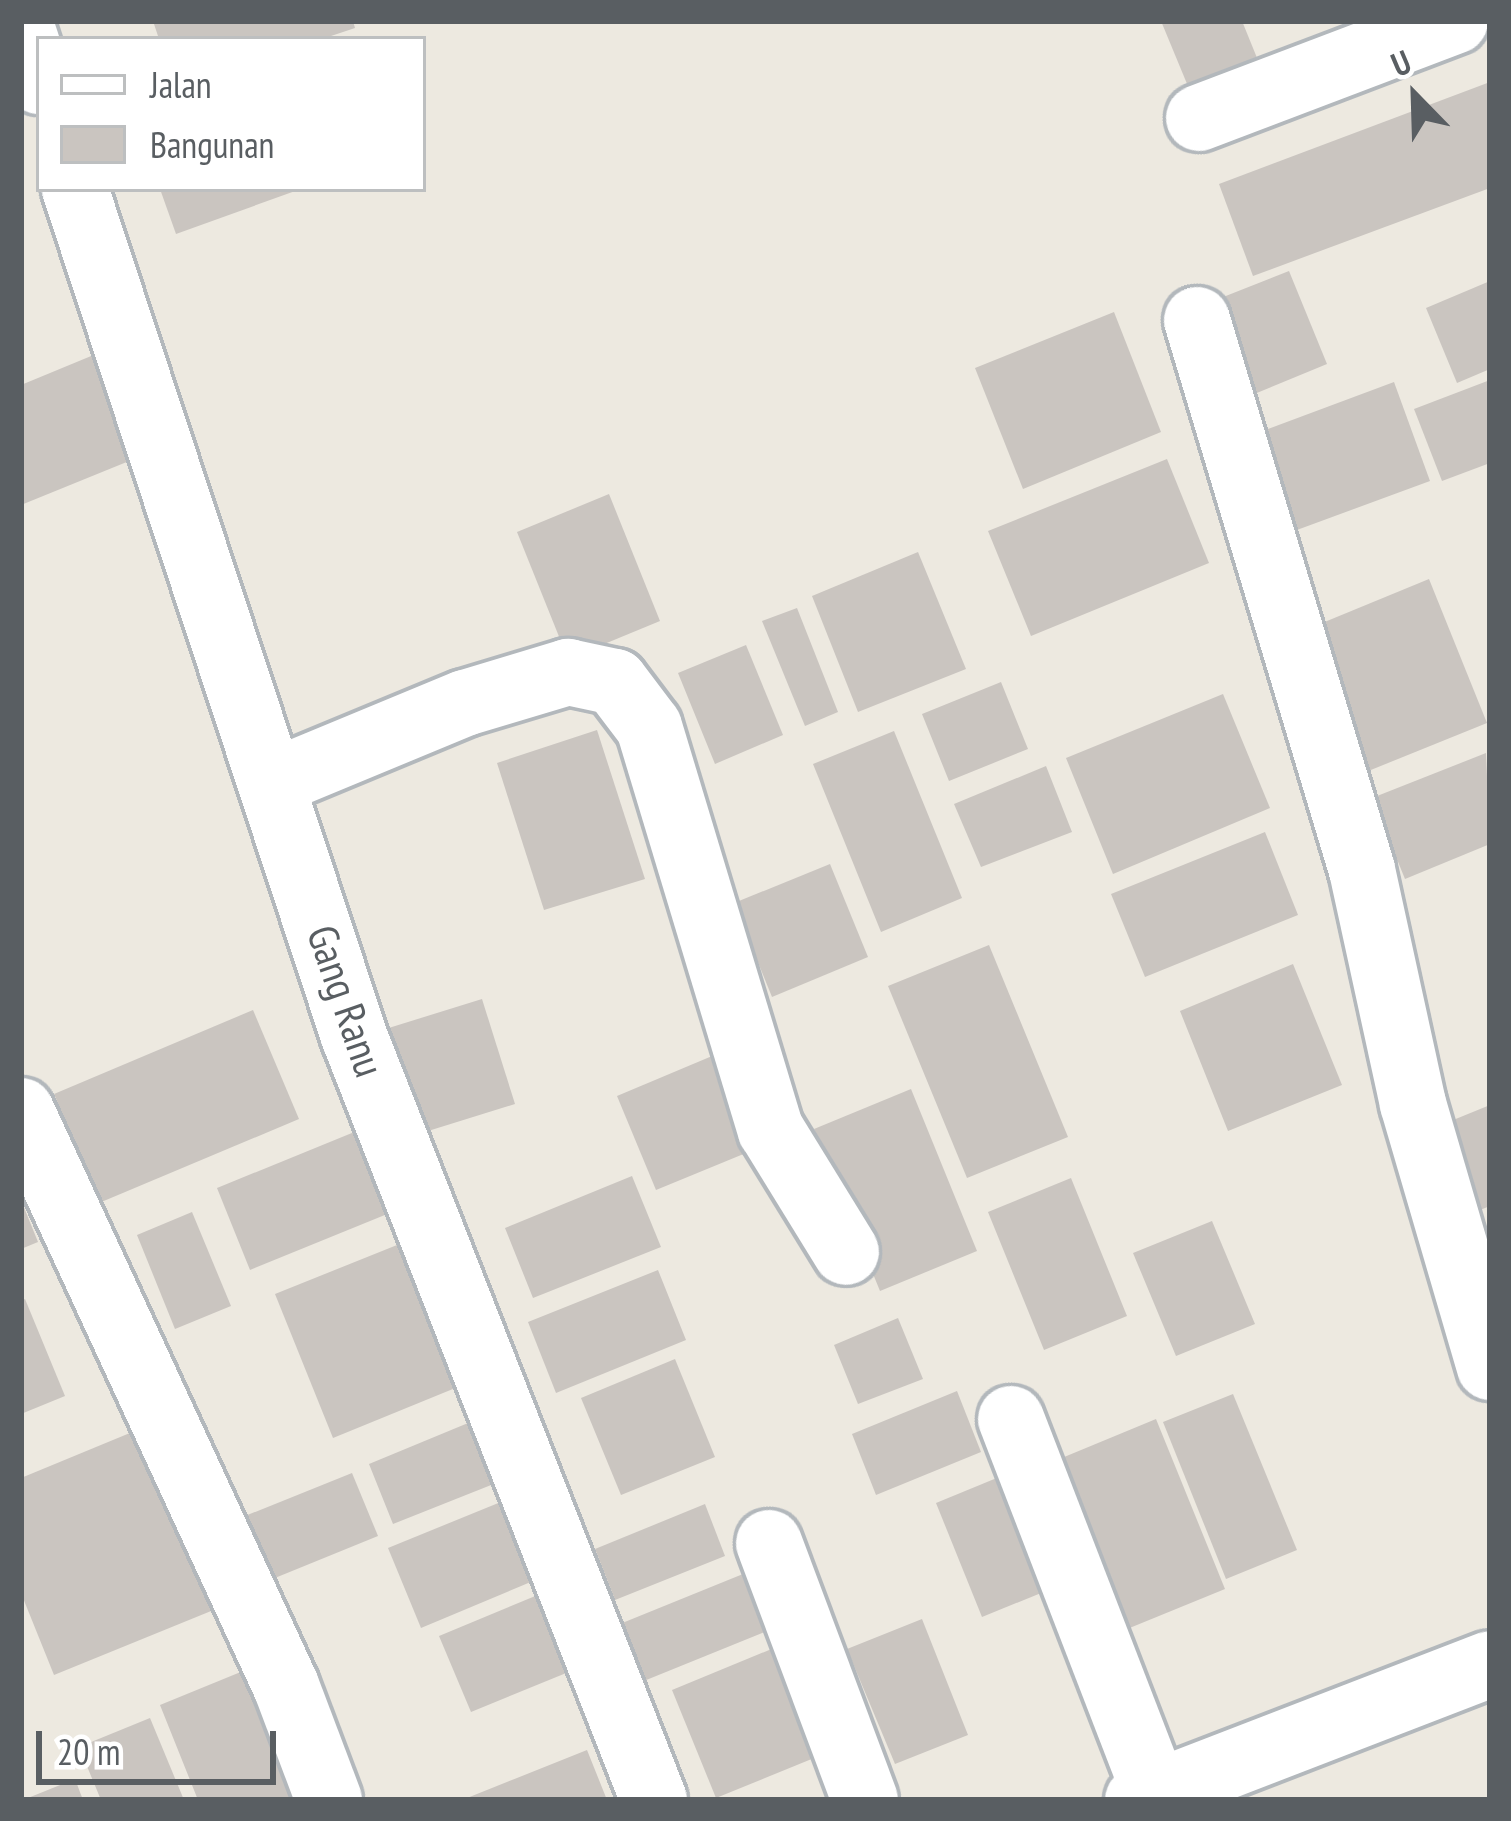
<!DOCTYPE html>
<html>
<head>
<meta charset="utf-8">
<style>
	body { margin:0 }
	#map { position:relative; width:1511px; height:1821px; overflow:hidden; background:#ede9e0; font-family:"PT Sans Narrow",sans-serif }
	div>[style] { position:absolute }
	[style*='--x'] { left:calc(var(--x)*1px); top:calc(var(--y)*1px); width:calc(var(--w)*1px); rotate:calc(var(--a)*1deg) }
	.building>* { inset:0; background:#cac5c0 }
	.roads { filter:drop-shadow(3px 0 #b3b8bc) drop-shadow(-3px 0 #b3b8bc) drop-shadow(0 3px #b3b8bc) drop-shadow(0 -3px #b3b8bc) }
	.street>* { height:66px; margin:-33px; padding:0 33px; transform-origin:33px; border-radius:33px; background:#fff }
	span { translate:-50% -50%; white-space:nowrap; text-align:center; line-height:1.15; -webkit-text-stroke:10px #fff; paint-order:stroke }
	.street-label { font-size:42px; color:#595e62 }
	.frame { position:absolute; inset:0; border:24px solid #595e62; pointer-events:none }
	.legend { position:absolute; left:36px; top:36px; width:390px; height:156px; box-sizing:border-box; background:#fff; border:3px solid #bdbfc0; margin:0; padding:15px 21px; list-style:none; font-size:36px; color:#595e62 }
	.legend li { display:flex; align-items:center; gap:24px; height:60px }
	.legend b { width:60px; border:3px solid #bdbfc0 }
	.north { position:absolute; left:1355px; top:36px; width:120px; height:120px; -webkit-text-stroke:9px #fff; paint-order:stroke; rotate:337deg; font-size:33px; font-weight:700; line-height:48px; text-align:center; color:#595e62 }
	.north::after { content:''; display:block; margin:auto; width:42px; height:54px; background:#595e62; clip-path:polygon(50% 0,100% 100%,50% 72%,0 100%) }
	.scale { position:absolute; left:36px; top:1731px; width:240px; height:54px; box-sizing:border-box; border:6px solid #595e62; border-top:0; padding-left:15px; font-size:36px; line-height:42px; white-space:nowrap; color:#595e62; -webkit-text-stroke:9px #fff; paint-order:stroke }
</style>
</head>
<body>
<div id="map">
	<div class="building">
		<div style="clip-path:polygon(153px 21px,353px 21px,355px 28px,322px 39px,159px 39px)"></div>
		<div style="clip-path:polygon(1161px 21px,1242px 21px,1266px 80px,1197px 108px)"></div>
		<div style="clip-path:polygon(1490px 82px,1490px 188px,1253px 276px,1219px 184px)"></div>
		<div style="clip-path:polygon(160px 189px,297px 189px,298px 190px,176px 234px)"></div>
		<div style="clip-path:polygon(1289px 271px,1327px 364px,1247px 397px,1208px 303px)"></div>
		<div style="clip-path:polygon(1490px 281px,1490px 369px,1457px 383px,1426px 308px)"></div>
		<div style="clip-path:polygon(1114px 312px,1161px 432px,1023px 489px,975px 368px)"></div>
		<div style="clip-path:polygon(96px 354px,139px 457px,21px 505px,21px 385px)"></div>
		<div style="clip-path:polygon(1490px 380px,1490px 463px,1442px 481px,1414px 409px)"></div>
		<div style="clip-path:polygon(1394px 382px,1430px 481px,1286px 534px,1249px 436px)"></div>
		<div style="clip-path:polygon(1167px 459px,1209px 563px,1031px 636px,988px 531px)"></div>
		<div style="clip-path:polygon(609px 494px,660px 621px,568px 659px,517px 532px)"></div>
		<div style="clip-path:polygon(918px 552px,966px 669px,858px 712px,812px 596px)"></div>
		<div style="clip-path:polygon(1429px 579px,1487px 723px,1351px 778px,1293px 635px)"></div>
		<div style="clip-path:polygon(797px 608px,838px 712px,805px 726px,762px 621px)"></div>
		<div style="clip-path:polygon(746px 645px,783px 735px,715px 764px,678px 673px)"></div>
		<div style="clip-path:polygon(1001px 682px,1028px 749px,949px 781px,922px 714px)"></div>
		<div style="clip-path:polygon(1223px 694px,1270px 808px,1113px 874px,1066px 758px)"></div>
		<div style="clip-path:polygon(597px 730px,645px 879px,544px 910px,497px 763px)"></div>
		<div style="clip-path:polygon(894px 731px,962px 898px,881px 932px,813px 764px)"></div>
		<div style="clip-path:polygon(1486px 753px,1490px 844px,1405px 879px,1372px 798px)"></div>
		<div style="clip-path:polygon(1046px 766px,1072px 832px,981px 867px,954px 804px)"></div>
		<div style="clip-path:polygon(1265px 832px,1298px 915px,1145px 977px,1111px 894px)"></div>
		<div style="clip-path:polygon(830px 864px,868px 957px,772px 997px,734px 903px)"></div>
		<div style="clip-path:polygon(989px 945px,1068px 1137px,967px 1178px,888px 986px)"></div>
		<div style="clip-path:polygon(1293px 964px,1342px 1085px,1228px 1131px,1180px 1011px)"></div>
		<div style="clip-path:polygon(482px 999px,515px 1104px,412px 1136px,379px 1031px)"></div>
		<div style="clip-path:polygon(253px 1010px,299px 1119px,99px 1203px,54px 1094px)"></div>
		<div style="clip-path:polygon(724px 1051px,763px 1146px,656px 1190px,617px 1096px)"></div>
		<div style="clip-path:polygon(911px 1089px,977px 1251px,880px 1291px,814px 1129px)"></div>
		<div style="clip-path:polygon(1490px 1105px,1490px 1206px,1475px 1212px,1441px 1125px)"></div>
		<div style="clip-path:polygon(369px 1126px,402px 1208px,250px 1270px,217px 1188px)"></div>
		<div style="clip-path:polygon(632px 1176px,661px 1247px,533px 1298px,505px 1228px)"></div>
		<div style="clip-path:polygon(1071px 1178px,1127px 1316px,1044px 1350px,988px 1212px)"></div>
		<div style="clip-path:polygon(21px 1200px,38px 1242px,21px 1249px)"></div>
		<div style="clip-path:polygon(192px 1212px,231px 1306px,175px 1329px,137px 1235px)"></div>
		<div style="clip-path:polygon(1212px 1221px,1255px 1324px,1176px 1356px,1133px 1253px)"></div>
		<div style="clip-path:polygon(412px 1239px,470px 1382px,333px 1438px,275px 1294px)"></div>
		<div style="clip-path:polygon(658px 1270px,686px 1340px,556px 1393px,528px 1322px)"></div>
		<div style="clip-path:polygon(25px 1299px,65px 1396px,21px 1414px,21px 1301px)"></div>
		<div style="clip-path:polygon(898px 1318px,923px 1379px,858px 1404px,834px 1345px)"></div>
		<div style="clip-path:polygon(675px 1359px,715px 1457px,621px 1495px,581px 1398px)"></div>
		<div style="clip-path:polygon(957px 1391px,981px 1452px,876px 1495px,852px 1434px)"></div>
		<div style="clip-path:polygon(1233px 1394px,1297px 1550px,1226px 1579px,1163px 1422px)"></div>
		<div style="clip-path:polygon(485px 1416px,511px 1477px,393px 1524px,369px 1464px)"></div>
		<div style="clip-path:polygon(1156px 1419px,1225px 1589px,1110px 1636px,1040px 1467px)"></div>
		<div style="clip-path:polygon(142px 1428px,216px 1609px,54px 1675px,21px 1593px,21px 1478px)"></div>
		<div style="clip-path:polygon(1021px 1468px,1068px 1582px,982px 1617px,936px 1503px)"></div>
		<div style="clip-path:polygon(352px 1473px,378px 1536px,270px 1580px,245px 1516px)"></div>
		<div style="clip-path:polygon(513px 1497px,545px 1576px,421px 1628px,388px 1548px)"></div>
		<div style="clip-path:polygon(705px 1504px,725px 1556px,615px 1600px,595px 1549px)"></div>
		<div style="clip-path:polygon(743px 1574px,767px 1631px,629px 1687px,605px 1630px)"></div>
		<div style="clip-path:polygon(545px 1592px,576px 1669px,471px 1712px,439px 1636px)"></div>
		<div style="clip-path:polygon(922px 1619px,968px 1735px,895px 1764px,847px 1649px)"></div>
		<div style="clip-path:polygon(774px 1648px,819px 1756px,716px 1798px,672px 1690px)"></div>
		<div style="clip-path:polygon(248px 1669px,302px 1800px,198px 1800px,160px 1705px)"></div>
		<div style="clip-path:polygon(150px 1718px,184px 1800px,101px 1800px,79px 1747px)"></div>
		<div style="clip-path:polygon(587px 1750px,607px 1800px,462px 1800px)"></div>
		<div style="clip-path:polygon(75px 1779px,83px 1800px,23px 1800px)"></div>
	</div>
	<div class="roads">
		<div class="street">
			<div style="--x:21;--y:26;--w:58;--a:71.9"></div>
			<div style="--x:1199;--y:118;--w:274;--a:-20.8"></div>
			<div style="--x:75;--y:189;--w:892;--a:71.77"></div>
			<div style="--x:354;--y:1036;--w:821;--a:68.56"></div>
			<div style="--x:1197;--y:320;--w:574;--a:73.3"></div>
			<div style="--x:1362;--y:870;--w:239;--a:77.7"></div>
			<div style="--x:1413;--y:1104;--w:274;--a:73.7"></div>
			<div style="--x:274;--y:782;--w:207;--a:-22.5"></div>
			<div style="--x:465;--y:703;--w:108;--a:-16.8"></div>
			<div style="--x:568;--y:672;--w:48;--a:12"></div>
			<div style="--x:615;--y:682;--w:56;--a:52.9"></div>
			<div style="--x:649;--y:727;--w:421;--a:73.2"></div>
			<div style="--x:771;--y:1130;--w:143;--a:58.4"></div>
			<div style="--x:21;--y:1111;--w:633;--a:65.26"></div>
			<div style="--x:286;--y:1686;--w:122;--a:69.3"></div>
			<div style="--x:1011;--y:1419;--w:401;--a:68.9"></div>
			<div style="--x:769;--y:1543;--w:274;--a:69.5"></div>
			<div style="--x:1138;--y:1800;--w:377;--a:-21.1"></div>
		</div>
	</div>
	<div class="street-label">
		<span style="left:346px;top:1001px;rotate:71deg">Gang Ranu</span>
	</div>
	<div class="frame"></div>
	<ul class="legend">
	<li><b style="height:15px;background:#fff"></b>Jalan</li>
	<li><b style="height:33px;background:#cac5c0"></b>Bangunan</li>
	</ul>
	<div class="north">U</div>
	<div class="scale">20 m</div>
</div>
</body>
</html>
